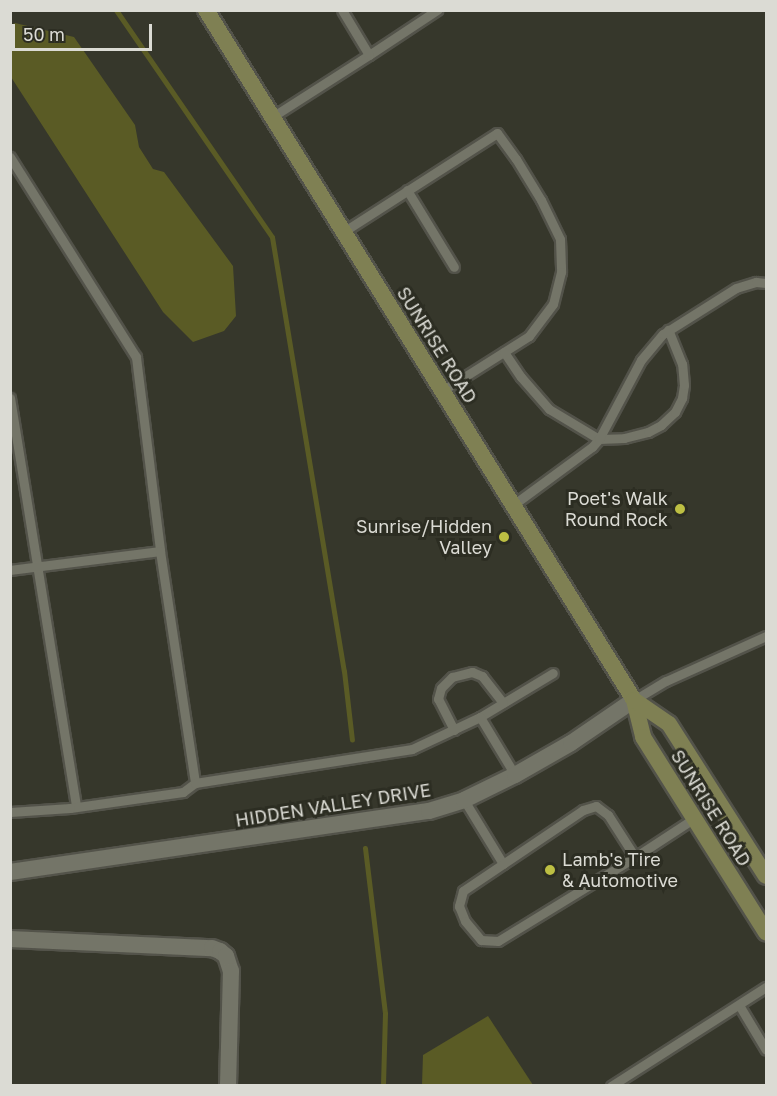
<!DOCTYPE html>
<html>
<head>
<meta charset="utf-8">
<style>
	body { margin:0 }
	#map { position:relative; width:777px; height:1096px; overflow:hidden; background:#36372b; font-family:"Golos Text",sans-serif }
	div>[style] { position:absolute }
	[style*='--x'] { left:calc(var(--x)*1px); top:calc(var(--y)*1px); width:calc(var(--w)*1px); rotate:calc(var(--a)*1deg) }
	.water>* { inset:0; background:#5a5b25 }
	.stream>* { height:5px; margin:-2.5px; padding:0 2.5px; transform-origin:2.5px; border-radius:2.5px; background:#5a5b25 }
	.roads { filter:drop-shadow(2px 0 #53534a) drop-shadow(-2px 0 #53534a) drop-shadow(0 2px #53534a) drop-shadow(0 -2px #53534a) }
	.service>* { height:9px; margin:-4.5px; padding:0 4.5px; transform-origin:4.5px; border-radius:4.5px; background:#747568 }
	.minor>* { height:16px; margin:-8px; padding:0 8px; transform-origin:8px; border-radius:8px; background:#747568 }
	.secondary>* { height:16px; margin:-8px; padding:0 8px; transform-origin:8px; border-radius:8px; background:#7f8053 }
	.dots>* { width:16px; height:16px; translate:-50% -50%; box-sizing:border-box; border:3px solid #2c2d22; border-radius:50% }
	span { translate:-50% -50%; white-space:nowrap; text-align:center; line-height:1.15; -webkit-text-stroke:6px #2c2d22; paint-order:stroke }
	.street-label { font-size:18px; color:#dbdbd4 }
	.poi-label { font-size:18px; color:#dbdbd4 }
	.right { translate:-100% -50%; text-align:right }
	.left { translate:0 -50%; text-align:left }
	.frame { position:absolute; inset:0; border:12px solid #dbdbd4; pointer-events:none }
	.scale { position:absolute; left:12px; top:24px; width:140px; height:27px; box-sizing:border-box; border:3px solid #dbdbd4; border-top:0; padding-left:8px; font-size:18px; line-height:21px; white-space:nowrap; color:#dbdbd4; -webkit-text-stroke:4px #2c2d22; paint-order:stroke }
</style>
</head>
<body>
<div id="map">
	<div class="water">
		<div style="clip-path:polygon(15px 23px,74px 37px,135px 125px,139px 147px,153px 169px,164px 172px,233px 266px,236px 316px,224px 331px,193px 342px,163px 312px,11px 77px,11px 25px)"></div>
		<div style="clip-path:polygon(488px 1016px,533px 1085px,422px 1085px,423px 1055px)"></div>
	</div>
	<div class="stream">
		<div style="--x:116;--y:10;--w:275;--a:55.5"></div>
		<div style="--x:272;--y:237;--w:440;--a:80.6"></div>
		<div style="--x:344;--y:671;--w:69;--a:83.4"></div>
		<div style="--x:365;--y:848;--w:166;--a:83.1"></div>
		<div style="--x:385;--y:1013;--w:73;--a:91.6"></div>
	</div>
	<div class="roads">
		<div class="service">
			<div style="--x:369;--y:55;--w:82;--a:-33.5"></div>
			<div style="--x:272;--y:117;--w:115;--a:-32.6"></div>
			<div style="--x:369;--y:55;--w:52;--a:-121"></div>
			<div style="--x:10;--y:157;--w:236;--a:57.8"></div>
			<div style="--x:136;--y:357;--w:195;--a:82.9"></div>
			<div style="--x:407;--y:190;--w:90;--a:58.6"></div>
			<div style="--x:343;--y:232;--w:183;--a:-32.7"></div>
			<div style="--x:497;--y:133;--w:32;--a:54"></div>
			<div style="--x:516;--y:159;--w:48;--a:58.6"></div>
			<div style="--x:541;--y:200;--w:43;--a:64"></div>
			<div style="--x:560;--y:239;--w:33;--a:88"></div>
			<div style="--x:561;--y:272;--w:33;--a:104"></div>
			<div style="--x:553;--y:304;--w:40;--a:127"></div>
			<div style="--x:529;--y:336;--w:103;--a:147.7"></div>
			<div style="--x:504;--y:352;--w:30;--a:56"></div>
			<div style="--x:521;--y:377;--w:43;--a:48.8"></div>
			<div style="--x:549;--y:409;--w:58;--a:31"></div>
			<div style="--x:599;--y:439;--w:25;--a:-2"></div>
			<div style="--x:624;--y:438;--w:25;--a:-14"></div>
			<div style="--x:648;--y:432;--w:15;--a:-28"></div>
			<div style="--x:661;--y:425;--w:19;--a:-43"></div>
			<div style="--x:675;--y:412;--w:16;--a:-63"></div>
			<div style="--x:682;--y:398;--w:13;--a:-81"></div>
			<div style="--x:684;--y:385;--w:21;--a:-95"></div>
			<div style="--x:682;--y:364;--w:37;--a:-112"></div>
			<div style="--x:10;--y:398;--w:414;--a:80.8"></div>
			<div style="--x:513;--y:505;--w:98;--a:-36.3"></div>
			<div style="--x:592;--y:447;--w:11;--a:-49"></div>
			<div style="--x:599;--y:439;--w:89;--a:-62"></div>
			<div style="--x:641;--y:360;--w:34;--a:-50"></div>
			<div style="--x:663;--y:334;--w:86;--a:-32.2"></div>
			<div style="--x:736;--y:288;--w:21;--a:-17"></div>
			<div style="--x:756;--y:282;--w:10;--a:6"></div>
			<div style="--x:10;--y:570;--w:151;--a:-7.2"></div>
			<div style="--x:160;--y:551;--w:235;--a:81.4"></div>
			<div style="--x:195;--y:783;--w:15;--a:143"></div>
			<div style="--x:183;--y:792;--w:114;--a:171.9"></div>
			<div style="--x:70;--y:808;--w:60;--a:176.2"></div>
			<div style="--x:634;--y:700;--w:37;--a:-31"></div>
			<div style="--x:666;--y:681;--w:110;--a:-24.2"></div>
			<div style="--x:480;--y:717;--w:85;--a:-31.1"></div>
			<div style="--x:454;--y:730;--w:35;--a:-117"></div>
			<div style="--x:438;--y:699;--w:11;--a:-75"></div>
			<div style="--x:441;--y:688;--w:16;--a:-45"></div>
			<div style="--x:452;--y:677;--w:21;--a:-14"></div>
			<div style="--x:472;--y:672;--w:11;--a:22"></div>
			<div style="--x:482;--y:676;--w:34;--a:52"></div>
			<div style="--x:195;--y:783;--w:220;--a:-8.9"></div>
			<div style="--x:412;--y:749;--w:75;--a:-25.2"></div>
			<div style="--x:480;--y:717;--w:68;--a:58.9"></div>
			<div style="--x:464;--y:800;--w:75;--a:58.6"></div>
			<div style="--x:635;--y:857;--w:50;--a:-122.7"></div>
			<div style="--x:608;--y:815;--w:15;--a:-143"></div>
			<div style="--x:596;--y:806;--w:14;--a:163"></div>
			<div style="--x:583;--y:810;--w:145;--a:146"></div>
			<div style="--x:463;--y:891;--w:16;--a:105"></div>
			<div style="--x:459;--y:906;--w:16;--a:68"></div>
			<div style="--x:465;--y:921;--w:25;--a:50"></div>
			<div style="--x:481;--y:940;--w:17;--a:3"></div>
			<div style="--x:498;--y:941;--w:161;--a:-31.5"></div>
			<div style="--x:635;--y:857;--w:69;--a:-33.2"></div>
			<div style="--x:739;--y:1005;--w:52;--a:59"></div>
			<div style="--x:611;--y:1086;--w:184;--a:-32.6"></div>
		</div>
		<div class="minor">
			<div style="--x:10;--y:872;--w:423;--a:-8.3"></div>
			<div style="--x:429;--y:811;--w:37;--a:-17"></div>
			<div style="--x:464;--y:800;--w:57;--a:-26.1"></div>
			<div style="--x:515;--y:775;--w:64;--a:-29.7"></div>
			<div style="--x:571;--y:743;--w:76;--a:-34.3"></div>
			<div style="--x:10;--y:939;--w:202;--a:2.6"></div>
			<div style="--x:212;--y:948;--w:9;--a:21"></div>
			<div style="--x:220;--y:951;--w:8;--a:40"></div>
			<div style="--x:226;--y:956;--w:16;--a:72"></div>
			<div style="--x:231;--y:971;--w:115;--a:91.5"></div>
		</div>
		<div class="secondary">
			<div style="--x:206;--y:10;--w:812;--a:58.19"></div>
			<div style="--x:634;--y:700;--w:38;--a:76"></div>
			<div style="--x:643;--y:737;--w:231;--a:57.8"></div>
			<div style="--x:634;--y:700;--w:42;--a:34.4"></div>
			<div style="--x:669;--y:724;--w:180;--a:57.5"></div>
		</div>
	</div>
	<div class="dots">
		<div style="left:680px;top:509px;background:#bdbf43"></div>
		<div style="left:504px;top:537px;background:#bdbf43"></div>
		<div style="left:550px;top:870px;background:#bdbf43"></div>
	</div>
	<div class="street-label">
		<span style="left:437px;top:345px;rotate:58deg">SUNRISE ROAD</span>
		<span style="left:333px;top:805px;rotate:-9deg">HIDDEN VALLEY DRIVE</span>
		<span style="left:711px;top:808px;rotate:58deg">SUNRISE ROAD</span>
	</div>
	<div class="poi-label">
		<span class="right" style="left:668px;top:509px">Poet's Walk<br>Round Rock</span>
		<span class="right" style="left:492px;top:537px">Sunrise/Hidden<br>Valley</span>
		<span class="left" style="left:562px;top:870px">Lamb's Tire<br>&amp; Automotive</span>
	</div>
	<div class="frame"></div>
	<div class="scale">50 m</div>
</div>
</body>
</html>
